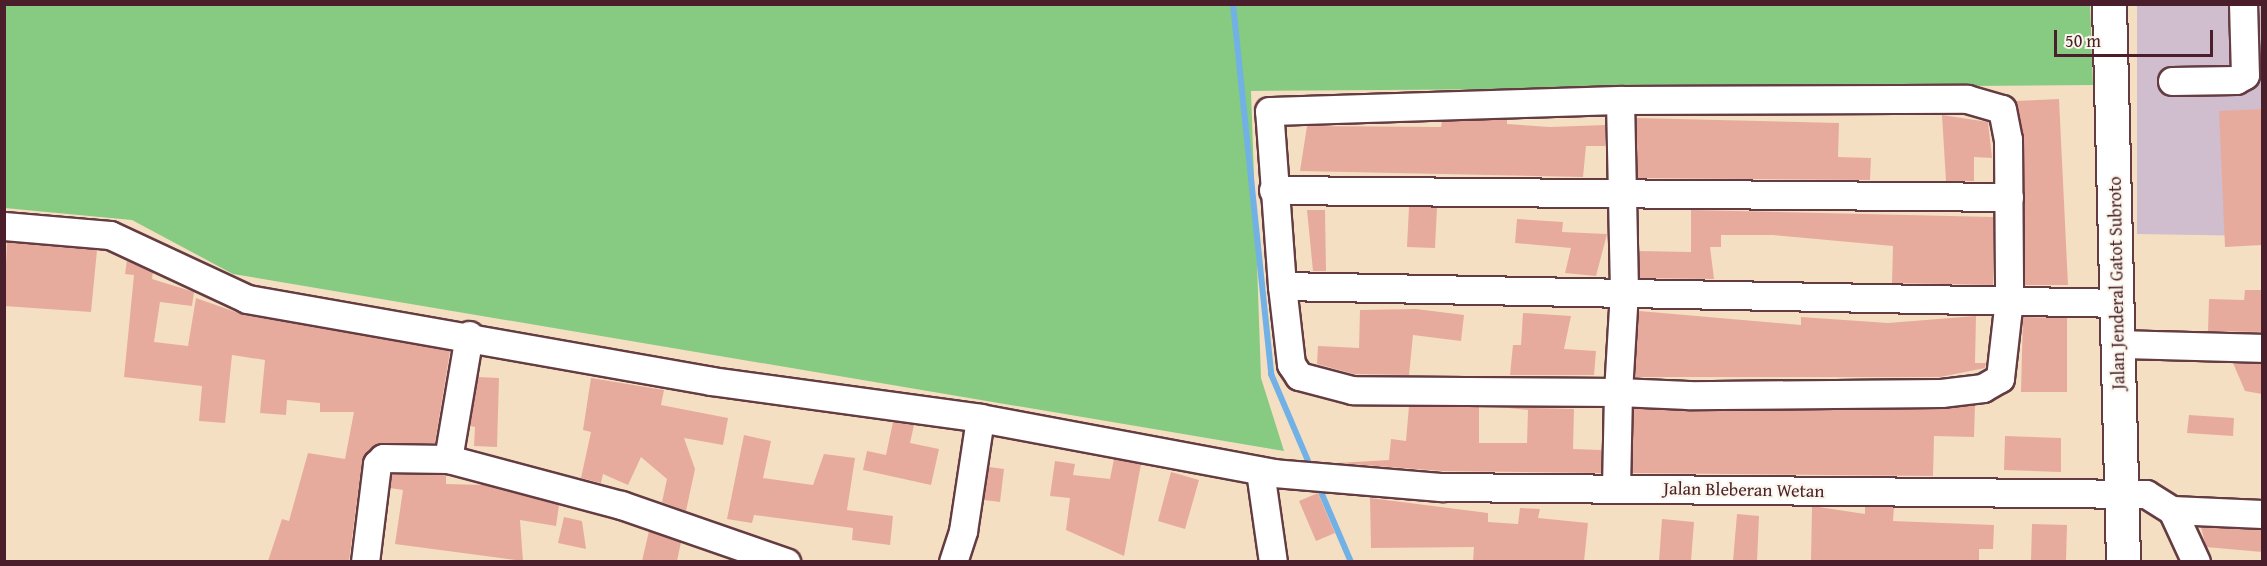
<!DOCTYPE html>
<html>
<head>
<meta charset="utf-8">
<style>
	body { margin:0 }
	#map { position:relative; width:2267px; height:566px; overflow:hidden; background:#f4dfc2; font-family:"Gentium Book Plus",serif }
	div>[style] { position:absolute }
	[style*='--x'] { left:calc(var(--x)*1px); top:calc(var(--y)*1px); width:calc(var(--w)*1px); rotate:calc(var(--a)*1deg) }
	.industrial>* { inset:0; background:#d0bdcd }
	.green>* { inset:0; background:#87ca82 }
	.stream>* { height:6px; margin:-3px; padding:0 3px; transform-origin:3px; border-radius:3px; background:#71b1e5 }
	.building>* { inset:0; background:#e7ab9e }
	.roads { filter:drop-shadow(2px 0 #643c42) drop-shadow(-2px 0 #643c42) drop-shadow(0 2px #643c42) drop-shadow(0 -2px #643c42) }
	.minor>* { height:27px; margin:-13.5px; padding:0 13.5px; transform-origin:13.5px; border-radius:13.5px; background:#fff }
	.highway>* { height:33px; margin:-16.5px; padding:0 16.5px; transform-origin:16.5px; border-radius:16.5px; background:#fff }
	span { translate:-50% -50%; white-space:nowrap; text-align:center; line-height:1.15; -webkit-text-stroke:4.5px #fbf7ec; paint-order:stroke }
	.street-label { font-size:18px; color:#4a1f2b }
	.frame { position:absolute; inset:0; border:6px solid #4a1f2b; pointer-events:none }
	.scale { position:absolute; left:2054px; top:30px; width:159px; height:27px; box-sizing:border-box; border:3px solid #4a1f2b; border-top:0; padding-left:8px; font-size:18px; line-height:21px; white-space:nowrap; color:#4a1f2b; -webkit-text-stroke:4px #fbf7ec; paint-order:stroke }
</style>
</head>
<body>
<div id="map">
	<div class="industrial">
		<div style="clip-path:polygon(2137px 5px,2262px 5px,2262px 236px,2137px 234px)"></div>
	</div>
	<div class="green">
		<div style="clip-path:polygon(2090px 4px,2093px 85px,1251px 91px,1261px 378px,1284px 451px,233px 274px,132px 220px,5px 208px,4px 5px)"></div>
	</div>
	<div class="stream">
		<div style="--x:1233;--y:4;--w:372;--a:84.1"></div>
		<div style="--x:1271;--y:374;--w:102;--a:66.9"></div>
		<div style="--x:1318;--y:485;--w:84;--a:66.8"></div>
	</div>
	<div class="building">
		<div style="clip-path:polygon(2059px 99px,2068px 285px,2025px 285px,2024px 139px,2015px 101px)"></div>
		<div style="clip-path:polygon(2262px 109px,2262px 245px,2225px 247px,2219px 111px)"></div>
		<div style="clip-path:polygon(1942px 115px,1988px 122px,1992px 158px,1974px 157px,1974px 181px,1946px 181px)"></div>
		<div style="clip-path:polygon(1636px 118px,1839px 123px,1838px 157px,1871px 158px,1870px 180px,1637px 178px)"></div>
		<div style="clip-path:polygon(1507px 119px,1507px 124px,1550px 127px,1605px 125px,1605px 146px,1586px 146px,1583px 177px,1300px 171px,1307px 126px,1441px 127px,1442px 121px)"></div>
		<div style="clip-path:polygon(1409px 207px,1437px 207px,1435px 248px,1407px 247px)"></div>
		<div style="clip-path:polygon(1307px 210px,1325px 210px,1326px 271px,1313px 271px)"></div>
		<div style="clip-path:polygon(1691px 210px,1993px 217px,1993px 285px,1892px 283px,1893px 246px,1773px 235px,1721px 235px,1721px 247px,1710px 247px,1714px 279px,1639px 278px,1639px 251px,1691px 252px)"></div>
		<div style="clip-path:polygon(1517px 219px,1563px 222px,1562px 232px,1607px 234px,1596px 276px,1565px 273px,1571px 248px,1515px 243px)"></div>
		<div style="clip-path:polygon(7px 242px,97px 250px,91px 312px,4px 306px)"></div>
		<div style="clip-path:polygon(127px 260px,153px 272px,152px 279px,194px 292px,192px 306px,160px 302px,154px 342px,188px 346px,196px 298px,244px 315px,450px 351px,435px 443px,378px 443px,362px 461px,349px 561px,268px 561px,282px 519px,289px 521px,308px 453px,345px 459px,354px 412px,320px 412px,320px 403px,287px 400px,286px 415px,260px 413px,265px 360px,232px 355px,225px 423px,199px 421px,202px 386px,124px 377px,134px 275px,125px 274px)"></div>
		<div style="clip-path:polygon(2245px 290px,2262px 290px,2262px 332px,2208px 331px,2209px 299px,2244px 300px)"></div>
		<div style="clip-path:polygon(1416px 309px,1464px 315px,1461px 341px,1413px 335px,1409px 375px,1354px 374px,1317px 364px,1318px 346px,1359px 348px,1360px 310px)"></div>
		<div style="clip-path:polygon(1639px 311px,1801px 325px,1801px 317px,1888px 323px,1976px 316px,1975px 363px,1986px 363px,1985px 368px,1940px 377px,1635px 377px)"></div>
		<div style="clip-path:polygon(1523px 313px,1571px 316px,1564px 349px,1596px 351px,1594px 375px,1510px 375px,1513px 345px,1521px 345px)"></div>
		<div style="clip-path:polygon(2023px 317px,2067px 318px,2067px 392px,2021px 392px)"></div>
		<div style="clip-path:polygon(2233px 363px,2262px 364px,2262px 394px,2245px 391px)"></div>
		<div style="clip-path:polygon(478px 377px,499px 378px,497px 447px,474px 446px,475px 427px,470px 426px)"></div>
		<div style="clip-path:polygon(591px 378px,664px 390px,661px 405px,728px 418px,723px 445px,684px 438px,695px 469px,686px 511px,662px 502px,667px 479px,641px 457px,628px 485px,603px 474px,601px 483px,581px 478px,591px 432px,583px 430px)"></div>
		<div style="clip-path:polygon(1975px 405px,1974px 437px,1934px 436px,1933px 476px,1632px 473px,1633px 408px)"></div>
		<div style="clip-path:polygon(1409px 406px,1479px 407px,1479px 443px,1527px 443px,1528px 410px,1498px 407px,1574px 409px,1573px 449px,1601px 450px,1601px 473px,1442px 471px,1337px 463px,1389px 460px,1391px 439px,1406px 441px)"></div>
		<div style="clip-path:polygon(2189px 415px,2234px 418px,2233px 436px,2187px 433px)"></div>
		<div style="clip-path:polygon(893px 422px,914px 425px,910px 443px,939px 449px,931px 485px,863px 470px,867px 451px,886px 455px)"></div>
		<div style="clip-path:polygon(744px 435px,771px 441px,763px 478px,813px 485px,824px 454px,855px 458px,847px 510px,893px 516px,890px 545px,852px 540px,853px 528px,754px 515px,752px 523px,727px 519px)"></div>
		<div style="clip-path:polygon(2005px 436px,2061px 438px,2061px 472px,2004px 470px)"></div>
		<div style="clip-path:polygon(1114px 459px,1141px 464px,1124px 556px,1066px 530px,1070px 498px,1050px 496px,1055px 461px,1075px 464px,1073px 475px,1110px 479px)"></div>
		<div style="clip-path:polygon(989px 467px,1004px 469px,1000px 502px,984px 500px)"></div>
		<div style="clip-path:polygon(1171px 472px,1199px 480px,1185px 529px,1158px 521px)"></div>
		<div style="clip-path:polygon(392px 474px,446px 475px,446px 484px,484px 485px,559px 505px,556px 526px,520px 520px,523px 561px,395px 544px,403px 490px,390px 488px)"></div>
		<div style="clip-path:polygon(1318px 493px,1335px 533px,1316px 541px,1299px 501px)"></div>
		<div style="clip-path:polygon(1370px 498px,1488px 513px,1488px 522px,1518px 524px,1520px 508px,1540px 509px,1538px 518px,1588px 523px,1584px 561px,1473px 561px,1474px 547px,1371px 548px)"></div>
		<div style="clip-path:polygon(1812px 506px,1865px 514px,1865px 507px,1894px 507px,1893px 521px,1994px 525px,1993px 549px,1979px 549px,1979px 561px,1811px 561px)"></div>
		<div style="clip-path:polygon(1737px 514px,1759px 516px,1757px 561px,1733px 561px)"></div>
		<div style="clip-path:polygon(564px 517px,582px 521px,586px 549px,558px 543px)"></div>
		<div style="clip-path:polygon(1662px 519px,1694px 522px,1691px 561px,1659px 561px)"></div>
		<div style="clip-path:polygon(2032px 524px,2067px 525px,2066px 561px,2031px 561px)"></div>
		<div style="clip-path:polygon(2201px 527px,2262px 530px,2262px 552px,2206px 547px)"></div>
		<div style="clip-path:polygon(649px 531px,681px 542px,677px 561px,642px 561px)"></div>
	</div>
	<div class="roads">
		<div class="minor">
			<div style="--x:2172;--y:81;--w:64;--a:-0.9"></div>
			<div style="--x:2236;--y:80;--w:10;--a:-29"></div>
			<div style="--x:2245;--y:75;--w:71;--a:-91.6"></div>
			<div style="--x:1273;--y:190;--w:736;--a:0.54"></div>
			<div style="--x:4;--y:226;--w:106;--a:4.9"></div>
			<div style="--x:110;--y:235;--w:151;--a:25"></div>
			<div style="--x:247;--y:299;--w:471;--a:10"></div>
			<div style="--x:711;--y:381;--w:272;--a:7.8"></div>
			<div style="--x:980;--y:418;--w:298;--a:10.6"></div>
			<div style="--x:1273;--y:473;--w:169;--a:4.8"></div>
			<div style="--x:1441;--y:487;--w:705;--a:0.57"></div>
			<div style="--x:2146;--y:494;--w:31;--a:32"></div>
			<div style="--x:2172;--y:510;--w:57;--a:65.2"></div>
			<div style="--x:1282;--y:286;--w:836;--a:1.16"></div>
			<div style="--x:469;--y:335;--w:126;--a:99.6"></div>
			<div style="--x:448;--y:459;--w:179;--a:14.9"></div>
			<div style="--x:621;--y:505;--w:175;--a:19.1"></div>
			<div style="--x:2120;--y:344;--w:142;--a:1.6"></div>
			<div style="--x:1260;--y:471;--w:92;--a:81.9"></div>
			<div style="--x:1616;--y:488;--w:96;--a:-88.8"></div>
			<div style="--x:1618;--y:392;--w:101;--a:-86.6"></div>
			<div style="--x:1624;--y:291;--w:191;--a:-91.2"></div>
			<div style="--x:1620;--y:100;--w:347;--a:-0.2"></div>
			<div style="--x:1967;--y:99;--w:36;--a:16"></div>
			<div style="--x:2002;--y:109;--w:31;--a:79"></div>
			<div style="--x:2008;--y:139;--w:160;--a:89.6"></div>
			<div style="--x:2009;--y:299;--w:80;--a:96.5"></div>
			<div style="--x:2000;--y:378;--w:20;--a:150"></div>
			<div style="--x:1983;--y:388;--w:42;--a:173.2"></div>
			<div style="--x:1941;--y:393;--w:253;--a:179.5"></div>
			<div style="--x:1688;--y:395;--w:70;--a:-177.5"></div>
			<div style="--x:1618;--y:392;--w:266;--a:-179.6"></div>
			<div style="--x:1352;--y:390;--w:55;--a:-165.2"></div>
			<div style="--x:1299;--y:376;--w:14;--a:-124"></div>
			<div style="--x:1291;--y:364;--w:79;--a:-96.6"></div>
			<div style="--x:1282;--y:286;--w:175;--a:-94.2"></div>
			<div style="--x:1269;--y:111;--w:351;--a:-1.8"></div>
			<div style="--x:2172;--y:510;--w:90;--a:2.5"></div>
			<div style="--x:365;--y:562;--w:99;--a:-83"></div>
			<div style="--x:377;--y:464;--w:8;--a:-45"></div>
			<div style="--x:383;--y:458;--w:65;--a:0.9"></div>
			<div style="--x:953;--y:562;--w:33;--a:-72"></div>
			<div style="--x:963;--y:531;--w:114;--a:-81.4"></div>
		</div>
		<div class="highway">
			<div style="--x:2109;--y:4;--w:558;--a:88.56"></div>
		</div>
	</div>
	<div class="street-label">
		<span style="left:2117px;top:283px;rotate:-91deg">Jalan Jenderal Gatot Subroto</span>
		<span style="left:1744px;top:490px;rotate:1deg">Jalan Bleberan Wetan</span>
	</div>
	<div class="frame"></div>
	<div class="scale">50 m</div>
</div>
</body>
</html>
